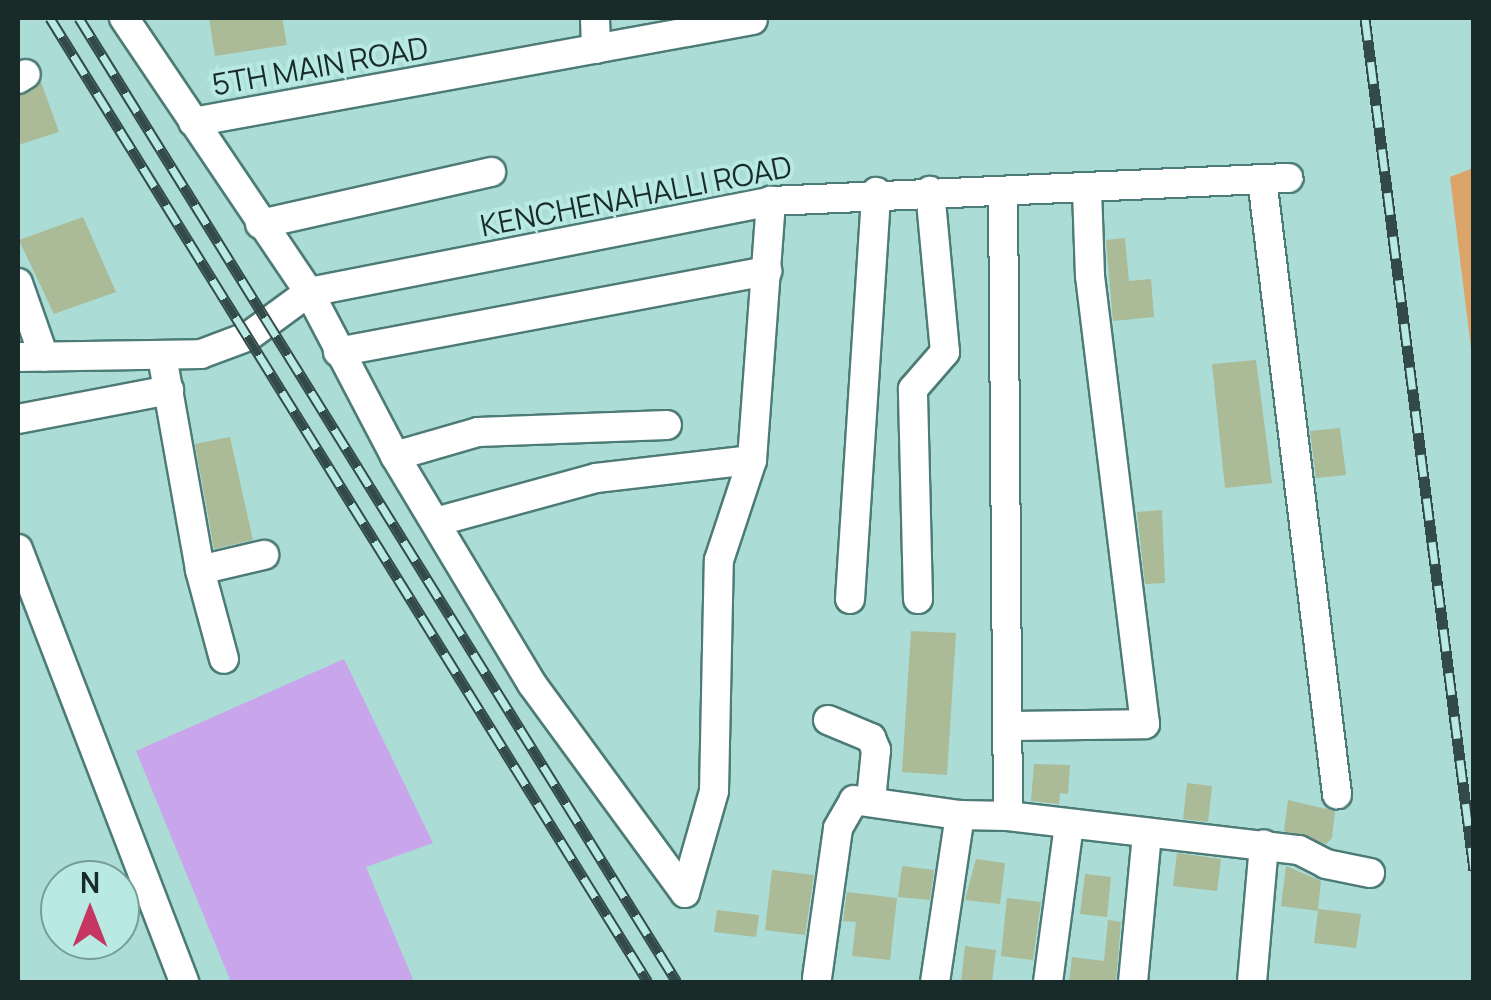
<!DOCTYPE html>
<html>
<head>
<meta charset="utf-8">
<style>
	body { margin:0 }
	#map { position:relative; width:1491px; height:1000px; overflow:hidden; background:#abdcd6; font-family:Manrope,sans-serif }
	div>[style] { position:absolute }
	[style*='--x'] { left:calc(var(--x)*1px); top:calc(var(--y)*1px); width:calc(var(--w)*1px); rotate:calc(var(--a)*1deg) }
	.green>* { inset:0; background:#dba469 }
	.water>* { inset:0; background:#c9a5ec }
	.building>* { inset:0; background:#abba97 }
	.roads { filter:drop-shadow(2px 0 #4d7b77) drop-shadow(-2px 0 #4d7b77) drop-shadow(0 2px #4d7b77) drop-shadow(0 -2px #4d7b77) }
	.minor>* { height:28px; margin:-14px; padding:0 14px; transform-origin:14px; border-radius:14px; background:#fff }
	.rail>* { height:11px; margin-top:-5.5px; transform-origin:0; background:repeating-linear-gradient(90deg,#b8e9e3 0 22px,#334b48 0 44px); box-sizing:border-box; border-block:2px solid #334b48 }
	span { translate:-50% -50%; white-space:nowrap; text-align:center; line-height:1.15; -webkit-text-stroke:8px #b8e9e3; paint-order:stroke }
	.street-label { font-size:30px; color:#182b29 }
	.frame { position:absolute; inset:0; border:20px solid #182b29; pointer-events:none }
	.north { position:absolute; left:40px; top:860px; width:100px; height:100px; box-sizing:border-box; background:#b8e9e3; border:2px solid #789d99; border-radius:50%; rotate:0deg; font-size:28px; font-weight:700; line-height:40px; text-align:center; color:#182b29 }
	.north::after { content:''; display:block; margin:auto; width:35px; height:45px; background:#c53762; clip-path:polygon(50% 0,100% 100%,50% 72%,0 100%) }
</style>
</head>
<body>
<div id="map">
	<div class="green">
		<div style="clip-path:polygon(1473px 168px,1473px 365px,1450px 177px)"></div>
	</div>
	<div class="water">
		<div style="clip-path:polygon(344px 659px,433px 843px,366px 867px,414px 982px,231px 982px,136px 751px)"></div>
	</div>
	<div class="building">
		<div style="clip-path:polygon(209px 18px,282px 18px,287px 45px,215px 56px)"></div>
		<div style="clip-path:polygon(41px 82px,59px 132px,18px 145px,18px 96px)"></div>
		<div style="clip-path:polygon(83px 217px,116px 292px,54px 314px,19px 240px)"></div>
		<div style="clip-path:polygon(1125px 238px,1129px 281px,1151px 279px,1154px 317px,1113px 321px,1106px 240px)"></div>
		<div style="clip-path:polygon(1256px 360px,1272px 483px,1225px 488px,1212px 364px)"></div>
		<div style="clip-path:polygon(1340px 428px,1346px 475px,1316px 478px,1310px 431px)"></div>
		<div style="clip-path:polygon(230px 437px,253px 540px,214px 549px,195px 444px)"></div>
		<div style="clip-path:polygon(1162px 510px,1165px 583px,1145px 584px,1137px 512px)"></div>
		<div style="clip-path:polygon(911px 631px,956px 633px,947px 775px,902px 772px)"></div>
		<div style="clip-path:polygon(1034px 764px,1070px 765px,1068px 794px,1060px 793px,1059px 804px,1031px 801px)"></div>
		<div style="clip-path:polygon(1187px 783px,1212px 786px,1208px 822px,1183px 819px)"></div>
		<div style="clip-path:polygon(1288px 800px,1335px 811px,1332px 838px,1326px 844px,1284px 831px)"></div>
		<div style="clip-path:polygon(1177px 853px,1221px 859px,1217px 891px,1173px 886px)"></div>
		<div style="clip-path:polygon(976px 859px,1005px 863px,1000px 904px,965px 900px)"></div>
		<div style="clip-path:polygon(902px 866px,934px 870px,930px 900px,898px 897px)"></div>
		<div style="clip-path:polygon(1286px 866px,1321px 881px,1318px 909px,1361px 914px,1356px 948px,1314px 943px,1318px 911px,1281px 906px)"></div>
		<div style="clip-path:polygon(772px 870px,814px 875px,805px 935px,765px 930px)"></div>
		<div style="clip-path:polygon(1085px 874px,1111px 877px,1107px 917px,1080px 914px)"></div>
		<div style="clip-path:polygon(847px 892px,897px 898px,890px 960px,852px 956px,856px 922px,843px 921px)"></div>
		<div style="clip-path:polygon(1007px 898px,1041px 902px,1033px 960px,1001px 956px)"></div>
		<div style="clip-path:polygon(717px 910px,759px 915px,756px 937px,714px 932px)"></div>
		<div style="clip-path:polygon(1108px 920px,1121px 922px,1116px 982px,1069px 982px,1072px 957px,1104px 961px)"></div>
		<div style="clip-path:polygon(965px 946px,996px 950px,992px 982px,961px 982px)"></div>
	</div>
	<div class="roads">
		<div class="minor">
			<div style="--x:124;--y:18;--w:331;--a:56"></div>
			<div style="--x:309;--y:292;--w:185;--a:62.3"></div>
			<div style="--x:395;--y:456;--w:266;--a:59"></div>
			<div style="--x:532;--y:684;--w:259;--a:53.8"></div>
			<div style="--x:685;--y:893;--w:106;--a:-74.1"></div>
			<div style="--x:714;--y:791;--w:231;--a:-88.8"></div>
			<div style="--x:719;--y:560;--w:105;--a:-71.7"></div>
			<div style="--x:752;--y:460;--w:260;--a:-85.8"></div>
			<div style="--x:595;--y:18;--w:31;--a:88"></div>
			<div style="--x:18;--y:79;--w:9;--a:-32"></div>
			<div style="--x:193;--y:122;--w:569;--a:-10.32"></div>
			<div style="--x:1262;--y:179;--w:620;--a:83.05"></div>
			<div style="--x:1003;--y:192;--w:624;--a:89.54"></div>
			<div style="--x:1008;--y:816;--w:293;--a:6.7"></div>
			<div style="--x:1299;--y:850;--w:30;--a:27"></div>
			<div style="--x:1326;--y:864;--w:45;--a:11.6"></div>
			<div style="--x:260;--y:224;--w:237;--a:-12.7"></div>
			<div style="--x:18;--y:283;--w:78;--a:70.6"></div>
			<div style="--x:338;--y:352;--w:437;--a:-10.7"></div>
			<div style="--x:162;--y:356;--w:217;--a:79.9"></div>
			<div style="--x:200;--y:570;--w:92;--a:74.9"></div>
			<div style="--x:18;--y:357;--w:183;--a:-0.9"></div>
			<div style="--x:201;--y:354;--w:51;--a:-20.6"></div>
			<div style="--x:249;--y:336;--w:74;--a:-36.3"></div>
			<div style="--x:309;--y:292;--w:471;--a:-11.1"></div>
			<div style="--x:771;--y:201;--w:518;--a:-2.55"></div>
			<div style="--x:18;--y:419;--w:154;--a:-10.9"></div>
			<div style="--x:395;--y:456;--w:86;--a:-16.1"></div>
			<div style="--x:478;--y:432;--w:189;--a:-2.1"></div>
			<div style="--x:439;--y:521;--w:163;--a:-15.3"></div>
			<div style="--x:596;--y:478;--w:157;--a:-6.6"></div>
			<div style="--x:18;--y:549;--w:464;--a:69"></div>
			<div style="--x:200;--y:570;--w:66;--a:-13.2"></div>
			<div style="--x:850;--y:599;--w:408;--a:-86.3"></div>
			<div style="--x:918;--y:599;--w:210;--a:-91.4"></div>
			<div style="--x:913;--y:389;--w:49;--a:-49.1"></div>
			<div style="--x:945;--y:352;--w:162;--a:-95.3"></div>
			<div style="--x:828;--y:720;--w:47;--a:22.7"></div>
			<div style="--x:871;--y:738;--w:13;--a:67"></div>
			<div style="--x:876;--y:750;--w:50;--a:95.7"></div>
			<div style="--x:1008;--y:726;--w:137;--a:-0.8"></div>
			<div style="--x:1145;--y:724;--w:451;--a:-97"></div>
			<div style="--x:1090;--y:276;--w:88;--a:-92"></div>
			<div style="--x:817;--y:978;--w:151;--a:-82"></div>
			<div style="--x:838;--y:828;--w:32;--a:-60"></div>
			<div style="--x:854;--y:800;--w:107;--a:8.1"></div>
			<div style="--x:935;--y:982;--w:169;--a:-81.5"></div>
			<div style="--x:960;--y:815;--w:48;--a:1.2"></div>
			<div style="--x:1048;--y:982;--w:158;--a:-82.4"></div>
			<div style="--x:1133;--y:982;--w:150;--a:-84.6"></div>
			<div style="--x:1252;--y:982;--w:138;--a:-85"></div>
		</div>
	</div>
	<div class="rail">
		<div style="--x:50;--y:18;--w:1134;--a:58.19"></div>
		<div style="--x:79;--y:18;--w:1134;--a:58.19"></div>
		<div style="--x:1365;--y:18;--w:859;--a:82.71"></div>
	</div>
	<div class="street-label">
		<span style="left:320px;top:66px;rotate:-10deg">5TH MAIN ROAD</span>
		<span style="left:636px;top:196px;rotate:-11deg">KENCHENAHALLI ROAD</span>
	</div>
	<div class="frame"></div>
	<div class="north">N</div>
</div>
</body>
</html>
